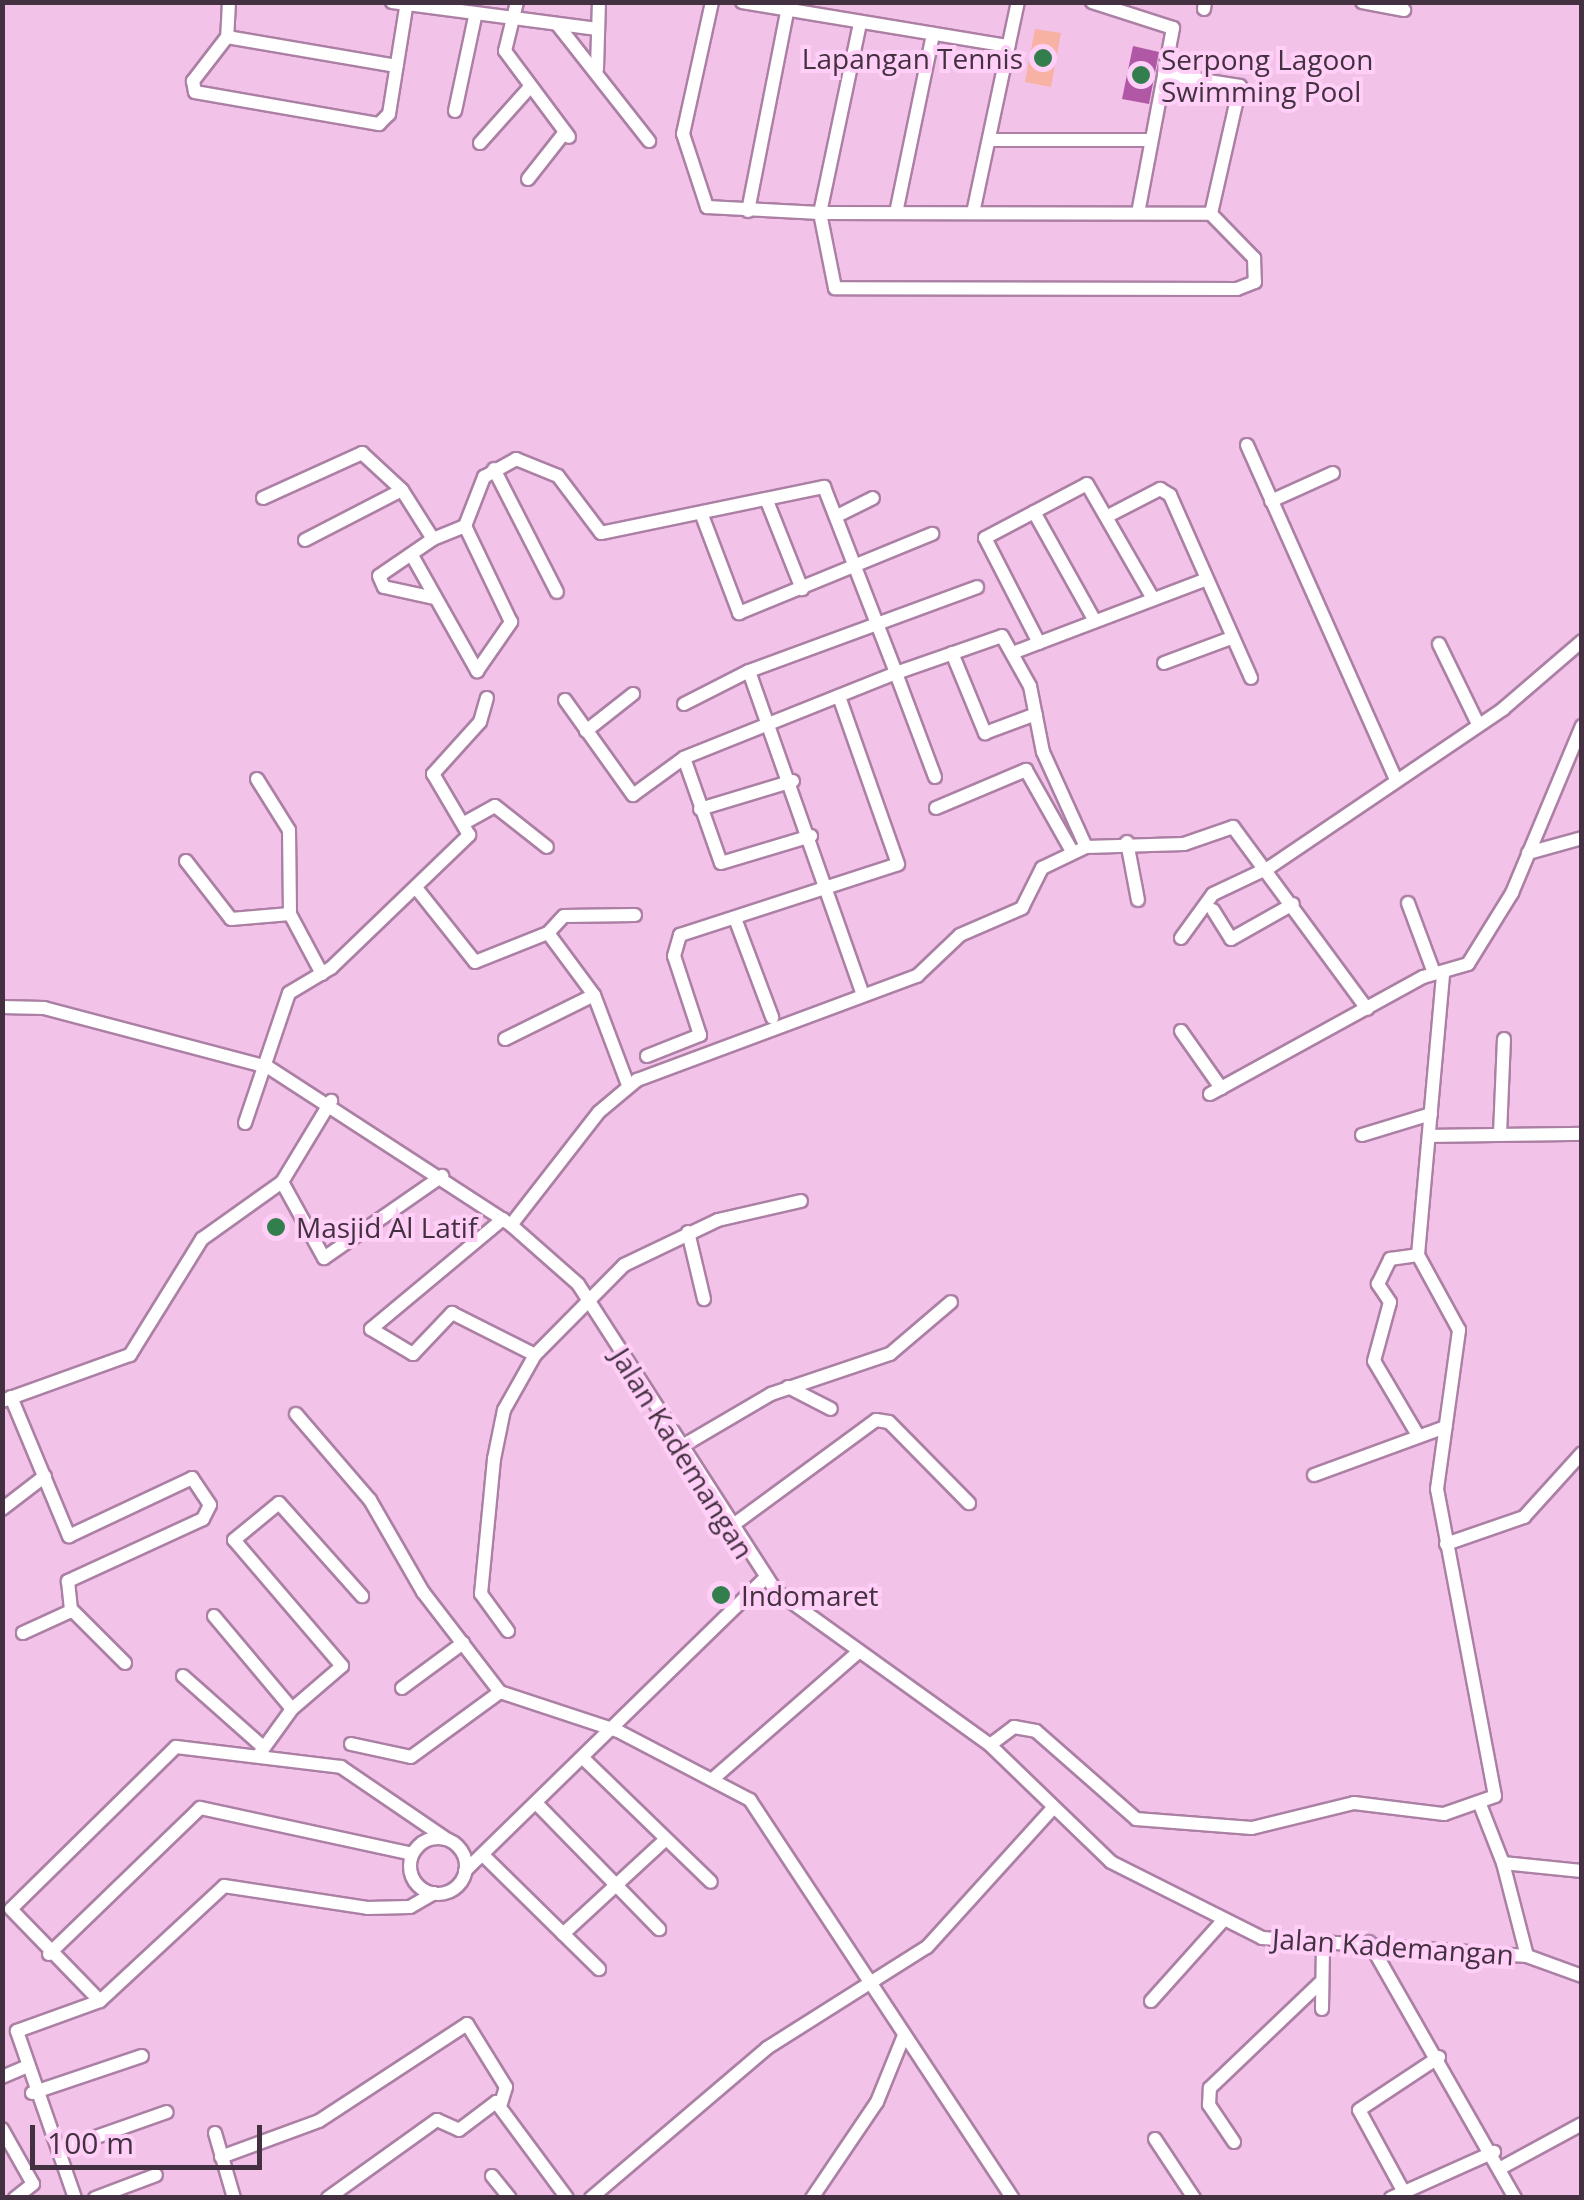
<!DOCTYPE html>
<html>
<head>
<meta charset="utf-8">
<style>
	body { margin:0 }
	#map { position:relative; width:1584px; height:2200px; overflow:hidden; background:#f2c2e9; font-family:"Open Sans",sans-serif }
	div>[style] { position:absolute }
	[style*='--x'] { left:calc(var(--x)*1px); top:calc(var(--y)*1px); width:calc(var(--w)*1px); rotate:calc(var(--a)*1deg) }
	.green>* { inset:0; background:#f7b2a3 }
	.water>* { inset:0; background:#b058a6 }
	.roads { filter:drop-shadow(2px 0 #ac80a5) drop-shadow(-2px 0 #ac80a5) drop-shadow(0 2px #ac80a5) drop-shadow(0 -2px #ac80a5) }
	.street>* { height:12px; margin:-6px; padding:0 6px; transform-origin:6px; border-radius:6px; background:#fff }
	.street>.ring { margin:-6px; padding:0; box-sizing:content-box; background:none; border:12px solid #fff; border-radius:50% }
	.dots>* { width:28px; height:28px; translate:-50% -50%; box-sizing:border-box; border:5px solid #ffcff7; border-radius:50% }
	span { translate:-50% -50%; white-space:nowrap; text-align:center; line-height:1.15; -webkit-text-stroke:8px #ffcff7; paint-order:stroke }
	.poi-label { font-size:28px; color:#433040 }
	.right { translate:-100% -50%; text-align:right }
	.left { translate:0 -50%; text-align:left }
	.street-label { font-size:28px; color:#433040 }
	.frame { position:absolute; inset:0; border:5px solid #433040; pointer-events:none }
	.scale { position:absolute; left:30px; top:2125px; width:232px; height:45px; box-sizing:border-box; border:5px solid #433040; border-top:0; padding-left:12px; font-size:30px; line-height:35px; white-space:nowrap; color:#433040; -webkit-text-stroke:8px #ffcff7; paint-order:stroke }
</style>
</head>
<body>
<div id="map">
	<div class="green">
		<div style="clip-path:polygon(1035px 29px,1061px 33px,1051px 87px,1025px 82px)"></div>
	</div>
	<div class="water">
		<div style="clip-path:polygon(1133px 46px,1159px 52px,1149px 104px,1122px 99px)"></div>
	</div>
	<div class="roads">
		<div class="street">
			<div style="--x:229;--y:2;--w:35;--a:93"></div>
			<div style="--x:227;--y:37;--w:56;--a:127.7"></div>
			<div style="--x:193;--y:81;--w:11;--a:80"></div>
			<div style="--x:195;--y:92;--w:187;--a:9.9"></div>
			<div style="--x:379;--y:124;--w:14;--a:-45"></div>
			<div style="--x:389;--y:114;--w:113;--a:-80.9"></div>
			<div style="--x:392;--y:2;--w:207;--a:7.5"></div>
			<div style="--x:517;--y:2;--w:50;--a:103.8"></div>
			<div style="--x:505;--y:51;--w:107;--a:53.3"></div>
			<div style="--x:712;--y:2;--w:135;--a:102.4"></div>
			<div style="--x:683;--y:134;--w:77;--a:71.8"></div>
			<div style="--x:707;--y:207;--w:113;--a:3"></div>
			<div style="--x:820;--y:213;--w:391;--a:0.1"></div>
			<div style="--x:1211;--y:214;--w:62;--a:45.7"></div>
			<div style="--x:1254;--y:258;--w:24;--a:88"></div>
			<div style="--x:1255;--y:282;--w:19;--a:159"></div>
			<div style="--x:1237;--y:289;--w:402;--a:-179.9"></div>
			<div style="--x:835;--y:288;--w:76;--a:-101.3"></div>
			<div style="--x:820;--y:213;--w:194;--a:-78.1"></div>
			<div style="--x:742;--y:2;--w:270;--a:9.4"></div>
			<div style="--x:1092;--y:2;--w:85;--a:17.8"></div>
			<div style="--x:1173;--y:28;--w:188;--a:100.7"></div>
			<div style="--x:1362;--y:2;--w:43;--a:10.8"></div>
			<div style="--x:1204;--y:9;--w:7;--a:-82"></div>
			<div style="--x:557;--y:24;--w:149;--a:51.8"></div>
			<div style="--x:227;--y:37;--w:172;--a:9.7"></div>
			<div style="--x:597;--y:69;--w:67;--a:-88.3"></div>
			<div style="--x:1164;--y:74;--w:77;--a:9"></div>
			<div style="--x:1240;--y:86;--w:131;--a:102.8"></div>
			<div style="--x:455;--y:111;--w:96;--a:-78"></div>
			<div style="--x:992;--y:140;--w:158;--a:0"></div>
			<div style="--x:480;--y:143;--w:75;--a:-48.2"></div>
			<div style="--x:528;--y:179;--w:60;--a:-51.8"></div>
			<div style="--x:748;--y:211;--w:203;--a:-78.9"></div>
			<div style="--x:896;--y:213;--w:183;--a:-78.3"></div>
			<div style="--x:973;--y:213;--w:216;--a:-78"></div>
			<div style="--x:1247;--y:445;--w:366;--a:66"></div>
			<div style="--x:494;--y:469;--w:138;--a:62.9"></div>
			<div style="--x:263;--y:498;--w:109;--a:-24.4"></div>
			<div style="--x:362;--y:453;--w:54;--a:42.8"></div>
			<div style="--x:402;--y:490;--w:58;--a:57.7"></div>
			<div style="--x:433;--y:539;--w:35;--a:-22"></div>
			<div style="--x:465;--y:526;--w:53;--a:-68.8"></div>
			<div style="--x:484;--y:477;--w:37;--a:-29"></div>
			<div style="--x:516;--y:459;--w:45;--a:22"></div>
			<div style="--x:558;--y:476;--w:71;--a:53"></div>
			<div style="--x:601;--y:533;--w:228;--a:-11.7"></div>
			<div style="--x:824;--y:487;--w:199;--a:68.8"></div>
			<div style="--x:896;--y:673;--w:228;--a:158.2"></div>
			<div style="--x:684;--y:758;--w:111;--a:70.6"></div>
			<div style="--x:721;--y:863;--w:94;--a:-16.7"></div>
			<div style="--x:767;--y:501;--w:95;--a:68.3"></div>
			<div style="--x:1271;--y:501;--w:68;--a:-24.3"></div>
			<div style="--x:1034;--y:512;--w:125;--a:60.8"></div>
			<div style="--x:837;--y:516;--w:40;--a:-26.6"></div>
			<div style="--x:1108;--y:516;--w:59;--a:-27.4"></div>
			<div style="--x:1160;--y:489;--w:12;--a:31"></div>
			<div style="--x:1170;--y:495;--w:200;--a:66.1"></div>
			<div style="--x:703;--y:518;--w:102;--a:69.2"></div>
			<div style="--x:739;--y:613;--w:209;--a:-22.3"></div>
			<div style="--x:433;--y:539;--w:65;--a:145.6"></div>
			<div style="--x:379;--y:576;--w:12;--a:66"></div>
			<div style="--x:384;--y:587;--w:51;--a:12.4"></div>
			<div style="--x:305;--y:540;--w:109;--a:-27.3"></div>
			<div style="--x:414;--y:559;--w:129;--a:60.6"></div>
			<div style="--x:477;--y:671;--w:60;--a:-55.2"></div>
			<div style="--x:511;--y:622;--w:106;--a:-115.6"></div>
			<div style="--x:1039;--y:643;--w:118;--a:-117.2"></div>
			<div style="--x:985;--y:538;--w:115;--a:-27.9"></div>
			<div style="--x:1087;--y:484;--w:133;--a:60.1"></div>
			<div style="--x:1439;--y:644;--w:89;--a:64"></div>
			<div style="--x:1015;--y:652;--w:203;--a:-20.8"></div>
			<div style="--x:952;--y:653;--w:87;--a:67.6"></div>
			<div style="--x:985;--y:733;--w:54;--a:-20.4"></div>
			<div style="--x:1164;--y:663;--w:72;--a:-20.5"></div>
			<div style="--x:565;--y:700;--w:117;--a:54.4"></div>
			<div style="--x:633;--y:795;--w:63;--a:-36"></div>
			<div style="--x:684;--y:704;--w:73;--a:-26.9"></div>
			<div style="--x:586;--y:731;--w:60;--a:-38.2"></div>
			<div style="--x:935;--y:777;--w:111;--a:-110.6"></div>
			<div style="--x:896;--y:673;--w:112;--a:-19.2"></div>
			<div style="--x:1002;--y:636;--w:57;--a:60.8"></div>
			<div style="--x:1030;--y:686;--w:67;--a:78.9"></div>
			<div style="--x:1043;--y:752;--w:104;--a:65.6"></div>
			<div style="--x:257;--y:779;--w:60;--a:57.9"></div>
			<div style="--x:289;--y:830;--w:84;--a:89.3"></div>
			<div style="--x:936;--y:808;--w:98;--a:-22.9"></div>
			<div style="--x:1026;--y:770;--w:95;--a:60.5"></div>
			<div style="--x:700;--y:809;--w:97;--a:-16.8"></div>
			<div style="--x:466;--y:822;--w:33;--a:-29"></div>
			<div style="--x:495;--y:806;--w:66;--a:38.3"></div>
			<div style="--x:1127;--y:842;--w:59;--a:79.3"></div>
			<div style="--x:1528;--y:853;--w:56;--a:-15.5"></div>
			<div style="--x:186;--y:861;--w:73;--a:52.2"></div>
			<div style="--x:231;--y:919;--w:59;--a:-4.8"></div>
			<div style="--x:290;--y:914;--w:68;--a:61.9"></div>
			<div style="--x:417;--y:889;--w:93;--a:51.5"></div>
			<div style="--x:475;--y:962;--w:79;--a:-21.7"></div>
			<div style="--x:1408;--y:903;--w:75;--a:69.6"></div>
			<div style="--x:1213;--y:910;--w:34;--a:58"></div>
			<div style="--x:1231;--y:939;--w:71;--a:-29.4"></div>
			<div style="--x:736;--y:921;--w:103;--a:69.4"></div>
			<div style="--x:1181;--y:938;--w:54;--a:-54"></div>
			<div style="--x:1213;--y:894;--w:63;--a:-25.3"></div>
			<div style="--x:1270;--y:867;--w:282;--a:-34.1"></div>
			<div style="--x:1503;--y:709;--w:104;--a:-40.7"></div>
			<div style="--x:863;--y:995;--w:343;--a:-109.4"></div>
			<div style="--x:749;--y:671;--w:243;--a:-20.2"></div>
			<div style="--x:2;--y:1007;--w:42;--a:1.4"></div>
			<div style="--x:44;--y:1008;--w:232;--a:14.8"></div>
			<div style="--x:268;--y:1067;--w:290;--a:33"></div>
			<div style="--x:511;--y:1225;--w:89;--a:41.4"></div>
			<div style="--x:578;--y:1284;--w:365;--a:57.2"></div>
			<div style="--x:776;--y:1591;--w:264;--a:35.7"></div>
			<div style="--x:990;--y:1745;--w:168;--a:44"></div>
			<div style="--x:1111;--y:1862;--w:169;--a:26.7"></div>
			<div style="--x:1262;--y:1938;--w:266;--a:3.9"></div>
			<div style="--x:1527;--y:1956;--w:59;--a:20"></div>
			<div style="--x:1181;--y:1031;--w:70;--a:54.9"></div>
			<div style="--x:505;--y:1039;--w:99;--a:-26.3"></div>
			<div style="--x:647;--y:1056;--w:57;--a:-21.6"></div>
			<div style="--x:700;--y:1035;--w:83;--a:-108.2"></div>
			<div style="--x:674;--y:956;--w:22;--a:-74"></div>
			<div style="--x:680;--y:935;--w:229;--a:-18"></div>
			<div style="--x:898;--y:864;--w:178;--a:-109.4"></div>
			<div style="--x:628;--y:1085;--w:96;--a:-110.7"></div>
			<div style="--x:594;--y:995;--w:77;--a:-126.6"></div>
			<div style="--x:548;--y:933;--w:23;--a:-47"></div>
			<div style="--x:564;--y:916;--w:71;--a:-0.8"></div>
			<div style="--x:1210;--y:1094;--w:243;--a:-28.8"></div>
			<div style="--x:1423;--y:977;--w:47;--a:-16.1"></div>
			<div style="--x:1468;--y:964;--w:84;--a:-58.2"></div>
			<div style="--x:1512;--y:893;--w:181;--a:-67.3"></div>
			<div style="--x:245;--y:1123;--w:137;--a:-71.3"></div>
			<div style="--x:289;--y:993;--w:49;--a:-30.8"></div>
			<div style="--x:331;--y:968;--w:192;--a:-43.9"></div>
			<div style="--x:469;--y:835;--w:71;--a:-120.5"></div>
			<div style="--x:433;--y:774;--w:70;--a:-47.9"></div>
			<div style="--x:480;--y:722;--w:25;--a:-74"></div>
			<div style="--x:1500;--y:1134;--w:95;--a:-87.6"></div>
			<div style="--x:1362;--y:1135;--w:72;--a:-16.9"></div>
			<div style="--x:1430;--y:1136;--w:152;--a:-0.8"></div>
			<div style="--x:282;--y:1182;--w:87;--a:61.1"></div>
			<div style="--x:324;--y:1258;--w:144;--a:-34.8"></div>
			<div style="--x:503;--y:1219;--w:172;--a:140.2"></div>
			<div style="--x:371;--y:1329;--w:49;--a:30.8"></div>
			<div style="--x:413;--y:1354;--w:57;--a:-46.4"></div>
			<div style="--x:452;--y:1313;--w:93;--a:26.8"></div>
			<div style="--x:511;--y:1225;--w:143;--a:-52.1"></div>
			<div style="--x:599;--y:1112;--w:50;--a:-40.1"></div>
			<div style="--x:637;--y:1080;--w:299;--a:-20.4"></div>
			<div style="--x:917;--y:976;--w:59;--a:-43.6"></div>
			<div style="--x:960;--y:935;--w:68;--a:-23.5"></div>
			<div style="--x:1022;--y:908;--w:45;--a:-63.4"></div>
			<div style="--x:1042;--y:868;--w:49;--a:-25.5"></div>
			<div style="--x:1086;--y:847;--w:98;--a:-1.8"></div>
			<div style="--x:1184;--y:844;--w:52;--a:-19.1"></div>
			<div style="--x:1233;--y:827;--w:226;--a:53.6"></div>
			<div style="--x:688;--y:1232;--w:69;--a:76.6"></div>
			<div style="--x:788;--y:1387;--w:48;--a:27.1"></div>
			<div style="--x:11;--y:1397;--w:151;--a:67.4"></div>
			<div style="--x:69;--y:1536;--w:136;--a:-25.2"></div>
			<div style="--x:192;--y:1478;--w:32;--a:56"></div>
			<div style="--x:210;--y:1505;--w:16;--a:117"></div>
			<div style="--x:203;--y:1519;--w:149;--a:155.3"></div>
			<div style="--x:68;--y:1581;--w:30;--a:84"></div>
			<div style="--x:71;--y:1611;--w:53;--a:155.4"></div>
			<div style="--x:2;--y:1401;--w:136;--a:-19.8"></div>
			<div style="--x:130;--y:1355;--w:137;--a:-58.2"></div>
			<div style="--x:202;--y:1239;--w:98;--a:-35.5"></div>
			<div style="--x:282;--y:1182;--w:95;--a:-58.8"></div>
			<div style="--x:296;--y:1414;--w:113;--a:49.3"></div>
			<div style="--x:370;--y:1500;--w:106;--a:60.1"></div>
			<div style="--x:423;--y:1592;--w:126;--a:52.4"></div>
			<div style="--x:500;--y:1692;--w:124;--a:18.3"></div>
			<div style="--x:618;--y:1731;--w:149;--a:27.6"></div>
			<div style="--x:750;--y:1800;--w:476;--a:56.6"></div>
			<div style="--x:1416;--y:1432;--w:82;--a:-120.6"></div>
			<div style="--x:1374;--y:1361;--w:61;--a:-74.8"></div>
			<div style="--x:1390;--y:1302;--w:22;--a:-124"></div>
			<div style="--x:1378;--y:1284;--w:28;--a:-64"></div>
			<div style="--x:1390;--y:1259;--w:28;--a:-8"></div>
			<div style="--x:679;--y:1448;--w:107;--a:-30.4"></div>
			<div style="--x:771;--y:1394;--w:126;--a:-18.6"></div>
			<div style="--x:890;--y:1354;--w:80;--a:-40.4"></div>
			<div style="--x:1314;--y:1475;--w:140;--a:-20.1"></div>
			<div style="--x:2;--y:1509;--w:54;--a:-37.5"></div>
			<div style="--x:729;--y:1528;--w:182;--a:-36.3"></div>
			<div style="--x:876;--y:1420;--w:13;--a:9"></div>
			<div style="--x:889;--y:1422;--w:114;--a:45.4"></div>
			<div style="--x:1446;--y:1544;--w:83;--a:-19.1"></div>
			<div style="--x:1524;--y:1517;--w:86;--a:-47.8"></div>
			<div style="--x:72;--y:1610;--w:75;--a:45"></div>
			<div style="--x:214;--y:1616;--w:121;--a:50"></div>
			<div style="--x:508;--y:1631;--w:46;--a:-126.1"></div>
			<div style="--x:481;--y:1594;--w:136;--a:-84.5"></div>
			<div style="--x:494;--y:1459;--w:50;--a:-78.5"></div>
			<div style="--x:504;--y:1410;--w:63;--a:-60.6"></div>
			<div style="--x:535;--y:1355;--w:127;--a:-45.3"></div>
			<div style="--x:624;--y:1265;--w:104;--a:-25.6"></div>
			<div style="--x:718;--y:1220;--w:85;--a:-12.9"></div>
			<div style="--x:183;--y:1676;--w:107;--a:41.6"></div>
			<div style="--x:402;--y:1688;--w:76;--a:-36.4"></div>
			<div style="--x:351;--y:1744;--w:61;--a:12.2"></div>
			<div style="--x:411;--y:1757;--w:110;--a:-36.1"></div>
			<div style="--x:990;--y:1745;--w:30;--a:-37"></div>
			<div style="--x:1014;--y:1727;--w:22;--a:10"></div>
			<div style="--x:1036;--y:1731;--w:133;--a:41.3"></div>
			<div style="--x:1136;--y:1819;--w:116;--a:4.4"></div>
			<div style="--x:1252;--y:1828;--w:105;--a:-13.8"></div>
			<div style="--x:1354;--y:1803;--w:91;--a:7"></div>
			<div style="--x:1444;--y:1814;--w:54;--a:-19.4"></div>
			<div style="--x:1495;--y:1796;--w:312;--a:-100.7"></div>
			<div style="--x:1437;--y:1489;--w:161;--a:-82.1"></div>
			<div style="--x:1459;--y:1330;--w:85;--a:-118.7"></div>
			<div style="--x:1418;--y:1255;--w:282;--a:-84.9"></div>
			<div style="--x:258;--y:1756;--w:58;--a:-54.1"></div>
			<div style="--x:292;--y:1709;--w:66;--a:-40.7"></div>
			<div style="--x:342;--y:1666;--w:166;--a:-130.6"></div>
			<div style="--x:234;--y:1540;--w:58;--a:-39.4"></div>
			<div style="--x:279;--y:1503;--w:125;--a:48.3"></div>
			<div style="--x:585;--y:1760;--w:175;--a:44.1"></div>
			<div style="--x:715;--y:1777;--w:187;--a:-41.1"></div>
			<div style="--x:537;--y:1804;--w:175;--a:45.7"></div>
			<div style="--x:1481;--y:1807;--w:60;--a:68.6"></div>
			<div class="ring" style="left:410px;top:1838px;width:44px;height:44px"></div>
			<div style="--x:485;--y:1857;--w:160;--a:44.5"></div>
			<div style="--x:465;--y:1871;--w:419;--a:-44.3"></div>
			<div style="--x:563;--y:1934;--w:140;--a:-42.7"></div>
			<div style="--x:1369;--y:1942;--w:295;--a:60.3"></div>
			<div style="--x:49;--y:1954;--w:210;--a:-44"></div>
			<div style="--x:200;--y:1808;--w:217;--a:12.2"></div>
			<div style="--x:1527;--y:1956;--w:96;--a:-104.5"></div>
			<div style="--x:1503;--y:1863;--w:79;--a:5.8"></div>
			<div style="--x:100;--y:2001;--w:128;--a:-134.1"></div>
			<div style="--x:11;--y:1909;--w:231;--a:-44.5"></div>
			<div style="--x:176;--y:1747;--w:166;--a:6.9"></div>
			<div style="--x:341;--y:1767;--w:126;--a:34.3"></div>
			<div style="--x:1151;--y:2001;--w:105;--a:-48.1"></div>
			<div style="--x:1322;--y:2009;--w:62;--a:-89.1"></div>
			<div style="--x:2;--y:2077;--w:23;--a:-23"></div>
			<div style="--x:32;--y:2093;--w:116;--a:-18.6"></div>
			<div style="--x:2;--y:2129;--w:63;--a:60.6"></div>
			<div style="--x:33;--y:2184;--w:23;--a:142"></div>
			<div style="--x:215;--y:2133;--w:68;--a:73.7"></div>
			<div style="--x:1155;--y:2139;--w:71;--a:56.5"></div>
			<div style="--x:1234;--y:2142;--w:45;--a:-124"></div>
			<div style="--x:1209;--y:2105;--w:17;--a:-87"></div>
			<div style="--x:1210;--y:2088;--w:152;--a:-43.7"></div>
			<div style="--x:59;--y:2150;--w:114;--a:-19.4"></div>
			<div style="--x:221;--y:2157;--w:104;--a:-20.2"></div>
			<div style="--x:319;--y:2121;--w:177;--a:-33.2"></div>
			<div style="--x:467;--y:2024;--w:74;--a:58.2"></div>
			<div style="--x:506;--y:2087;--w:17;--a:107"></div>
			<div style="--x:1499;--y:2169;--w:94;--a:-28.5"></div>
			<div style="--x:492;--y:2176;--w:28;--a:51"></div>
			<div style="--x:75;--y:2198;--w:177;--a:-109.2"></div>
			<div style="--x:17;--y:2031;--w:88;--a:-19.9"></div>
			<div style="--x:100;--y:2001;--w:169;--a:-42.8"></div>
			<div style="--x:224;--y:1886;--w:145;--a:8.7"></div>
			<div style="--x:367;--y:1908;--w:43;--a:-1.3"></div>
			<div style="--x:410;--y:1907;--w:28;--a:-30"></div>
			<div style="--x:95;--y:2198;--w:65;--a:-20.7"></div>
			<div style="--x:328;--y:2198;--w:134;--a:-35.6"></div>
			<div style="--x:437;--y:2120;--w:24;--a:24"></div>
			<div style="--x:459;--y:2130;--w:46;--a:-37.1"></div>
			<div style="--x:496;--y:2102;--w:119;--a:53.5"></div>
			<div style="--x:591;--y:2198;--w:231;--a:-40.4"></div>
			<div style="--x:767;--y:2048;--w:189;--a:-32.3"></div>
			<div style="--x:927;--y:1947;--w:186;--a:-47.8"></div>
			<div style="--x:812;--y:2198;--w:116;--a:-55.9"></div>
			<div style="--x:877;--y:2102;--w:69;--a:-67.9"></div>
			<div style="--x:1391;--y:2198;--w:113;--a:-24.1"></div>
			<div style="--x:1407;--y:2198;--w:100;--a:-118.6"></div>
			<div style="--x:1359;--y:2110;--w:96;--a:-33.5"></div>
		</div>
	</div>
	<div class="dots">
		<div style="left:1043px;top:58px;background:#337e4d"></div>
		<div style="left:1141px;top:75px;background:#337e4d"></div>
		<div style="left:276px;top:1227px;background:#337e4d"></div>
		<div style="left:721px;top:1595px;background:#337e4d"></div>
	</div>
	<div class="poi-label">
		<span class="right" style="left:1023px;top:58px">Lapangan Tennis</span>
		<span class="left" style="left:1161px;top:75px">Serpong Lagoon<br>Swimming Pool</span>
		<span class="left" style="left:296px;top:1227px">Masjid Al Latif</span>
		<span class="left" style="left:741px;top:1595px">Indomaret</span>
	</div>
	<div class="street-label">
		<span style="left:683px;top:1453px;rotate:58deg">Jalan Kademangan</span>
		<span style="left:1393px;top:1946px;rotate:4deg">Jalan Kademangan</span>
	</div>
	<div class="frame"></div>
	<div class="scale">100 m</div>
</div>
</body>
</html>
